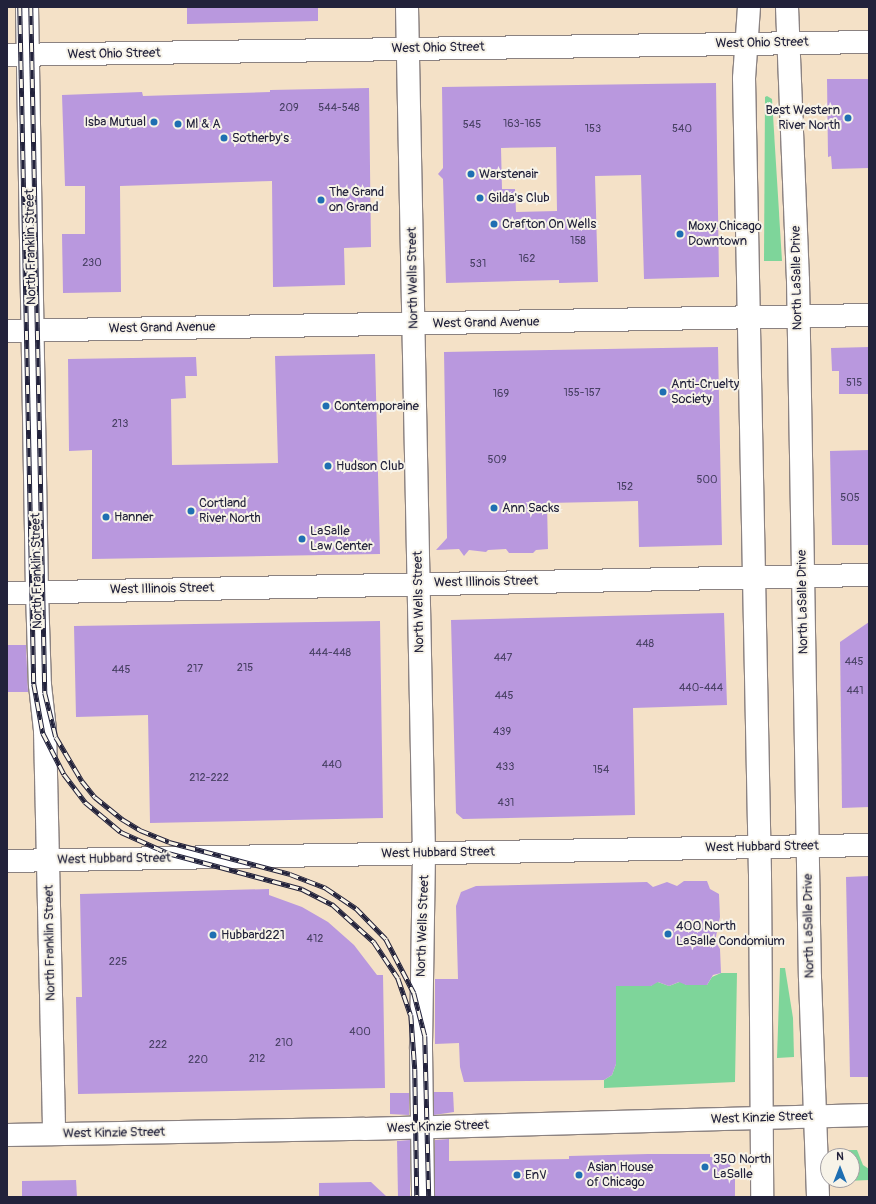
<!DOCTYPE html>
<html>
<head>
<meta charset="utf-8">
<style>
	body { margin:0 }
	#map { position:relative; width:876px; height:1204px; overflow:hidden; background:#f4e1c7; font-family:Pangolin,sans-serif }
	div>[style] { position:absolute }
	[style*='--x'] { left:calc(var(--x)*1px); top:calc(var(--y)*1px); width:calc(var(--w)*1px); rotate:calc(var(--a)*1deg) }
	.green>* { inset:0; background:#7ed59a }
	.building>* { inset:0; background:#b998de }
	.roads { filter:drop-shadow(1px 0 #8b8281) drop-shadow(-1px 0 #8b8281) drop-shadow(0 1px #8b8281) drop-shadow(0 -1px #8b8281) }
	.minor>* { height:22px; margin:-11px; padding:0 11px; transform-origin:11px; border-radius:11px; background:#fff }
	.major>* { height:22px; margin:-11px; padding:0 11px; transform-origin:11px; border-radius:11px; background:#fff }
	.rail>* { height:4.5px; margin-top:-2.25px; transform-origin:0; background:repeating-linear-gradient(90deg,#f7f3e8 0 9px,#22223b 0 18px); box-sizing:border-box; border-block:1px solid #22223b }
	.dots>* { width:11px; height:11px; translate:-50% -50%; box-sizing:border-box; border:2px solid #f7f3e8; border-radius:50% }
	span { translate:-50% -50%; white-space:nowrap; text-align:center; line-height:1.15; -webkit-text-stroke:4px #f7f3e8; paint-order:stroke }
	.number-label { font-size:11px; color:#484064 }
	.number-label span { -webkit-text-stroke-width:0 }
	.street-label { font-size:13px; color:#22223b }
	.poi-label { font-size:13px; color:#22223b }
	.right { translate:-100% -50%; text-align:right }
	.left { translate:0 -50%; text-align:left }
	.frame { position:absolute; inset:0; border:8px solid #22223b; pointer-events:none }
	.north { position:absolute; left:820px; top:1148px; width:40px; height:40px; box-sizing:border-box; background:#f7f3e8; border:1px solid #a29fa3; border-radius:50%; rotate:0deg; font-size:11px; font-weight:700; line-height:16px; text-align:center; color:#22223b }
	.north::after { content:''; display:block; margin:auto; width:14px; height:18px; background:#1f6fb2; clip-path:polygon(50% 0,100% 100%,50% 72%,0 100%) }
</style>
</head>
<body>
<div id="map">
	<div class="green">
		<div style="clip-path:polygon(767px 96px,772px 99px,782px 261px,764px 261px,765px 97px)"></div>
		<div style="clip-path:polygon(780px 968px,785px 968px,793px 1018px,794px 1057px,777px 1058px)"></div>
		<div style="clip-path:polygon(721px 973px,737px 973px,735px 1082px,604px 1088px,604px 1080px,612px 1075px,616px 1064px,616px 974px,628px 982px,630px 986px,651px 986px,655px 981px,669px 986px,682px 981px,686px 985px,707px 985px,712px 977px)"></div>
		<div style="clip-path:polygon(846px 1150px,857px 1150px,863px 1165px,869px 1169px,869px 1180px,847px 1181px,852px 1180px,852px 1156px,846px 1156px)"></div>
	</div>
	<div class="building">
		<div style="clip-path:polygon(187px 7px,318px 7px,318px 21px,187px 24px)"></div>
		<div style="clip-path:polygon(827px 79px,869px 79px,869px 168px,832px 169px,831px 156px,828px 157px)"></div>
		<div style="clip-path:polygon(evenodd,716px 83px,719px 277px,644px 279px,641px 175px,595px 176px,598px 282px,559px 283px,559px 280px,446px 283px,443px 179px,438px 174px,443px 168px,442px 87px,716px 83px,556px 147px,557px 211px,516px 212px,515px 189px,502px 189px,501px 148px,556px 147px)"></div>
		<div style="clip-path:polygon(369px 88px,371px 247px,344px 248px,345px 285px,273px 287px,272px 181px,120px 186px,121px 292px,63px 293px,62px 234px,85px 234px,85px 186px,65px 186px,62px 95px,142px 92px,143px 96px,270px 92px,270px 90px)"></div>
		<div style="clip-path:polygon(718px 347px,722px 545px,639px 547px,638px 501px,596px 502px,547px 503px,548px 549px,536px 550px,533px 553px,509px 553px,506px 549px,488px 550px,486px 552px,469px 550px,464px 556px,459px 549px,436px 550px,447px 538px,444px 352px)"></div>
		<div style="clip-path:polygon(869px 347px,869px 394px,839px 394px,839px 371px,832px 371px,831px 348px)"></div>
		<div style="clip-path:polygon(375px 354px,380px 554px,92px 559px,92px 450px,69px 451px,68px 359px,196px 357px,197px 376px,185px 376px,186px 398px,171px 399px,172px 465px,278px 463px,275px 356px)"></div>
		<div style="clip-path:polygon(869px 450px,869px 545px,832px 545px,830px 451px)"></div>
		<div style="clip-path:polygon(724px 613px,727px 705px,633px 708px,635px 815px,463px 819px,456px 813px,451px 620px)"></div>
		<div style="clip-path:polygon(380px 621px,383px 818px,150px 823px,148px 715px,76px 717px,74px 626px)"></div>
		<div style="clip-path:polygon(869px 622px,869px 807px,842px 808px,840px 642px)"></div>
		<div style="clip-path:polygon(7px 645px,26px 645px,28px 692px,7px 692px)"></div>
		<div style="clip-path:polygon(869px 876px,869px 1077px,850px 1077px,846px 877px)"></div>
		<div style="clip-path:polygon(684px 881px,707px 881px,710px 889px,719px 894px,720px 917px,715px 941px,720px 949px,721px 973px,713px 975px,707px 985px,686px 985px,679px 982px,669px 986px,658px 982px,651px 986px,616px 986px,616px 1064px,612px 1075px,604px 1080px,464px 1082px,460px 1067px,459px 1043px,435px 1044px,435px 979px,458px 979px,456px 906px,461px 892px,476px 886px,647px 882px,653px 887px,667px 882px,677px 886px)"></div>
		<div style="clip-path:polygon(269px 889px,269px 895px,302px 907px,328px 922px,354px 945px,377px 975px,383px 975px,385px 1088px,78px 1094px,76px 997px,82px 997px,80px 894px)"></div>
		<div style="clip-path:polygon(434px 1092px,453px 1092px,454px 1112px,434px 1115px)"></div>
		<div style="clip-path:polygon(390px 1093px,409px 1093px,409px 1115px,390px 1114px)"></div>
		<div style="clip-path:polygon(449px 1139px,449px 1161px,569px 1159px,569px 1156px,648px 1154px,710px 1154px,710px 1157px,730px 1157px,731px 1178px,735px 1178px,735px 1197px,435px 1197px,435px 1140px)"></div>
		<div style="clip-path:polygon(410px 1140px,410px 1197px,398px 1197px,397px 1141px)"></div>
		<div style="clip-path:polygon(76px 1180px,77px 1197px,22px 1197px,22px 1181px)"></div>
		<div style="clip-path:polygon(371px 1182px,387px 1197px,319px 1197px,319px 1183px)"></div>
	</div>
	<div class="roads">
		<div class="minor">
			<div style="--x:27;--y:7;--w:585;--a:89.02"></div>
			<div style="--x:37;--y:592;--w:93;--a:88.2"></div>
			<div style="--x:40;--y:685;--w:45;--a:83.7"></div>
			<div style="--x:45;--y:730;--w:404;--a:88.7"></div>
		</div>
		<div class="major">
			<div style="--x:407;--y:7;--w:846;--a:88.85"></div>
			<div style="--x:424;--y:853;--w:196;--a:90.9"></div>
			<div style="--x:421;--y:1049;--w:148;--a:89.2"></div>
			<div style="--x:749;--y:7;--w:71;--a:94"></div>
			<div style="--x:744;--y:78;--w:797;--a:88.85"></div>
			<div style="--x:760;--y:875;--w:322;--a:89.6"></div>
			<div style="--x:787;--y:7;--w:273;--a:87.7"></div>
			<div style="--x:798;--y:280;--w:698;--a:89.02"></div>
			<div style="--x:810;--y:978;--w:219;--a:87.9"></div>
			<div style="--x:7;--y:55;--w:862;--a:-0.86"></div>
			<div style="--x:7;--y:331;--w:862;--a:-1.06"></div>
			<div style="--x:7;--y:593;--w:862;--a:-1.2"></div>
			<div style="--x:7;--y:861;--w:862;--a:-1.06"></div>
			<div style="--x:7;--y:1135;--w:357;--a:-1"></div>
			<div style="--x:364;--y:1129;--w:505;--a:-1.59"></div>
		</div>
	</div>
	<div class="rail">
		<div style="--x:20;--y:7;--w:677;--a:88.82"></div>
		<div style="--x:34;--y:684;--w:50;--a:79.6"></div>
		<div style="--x:43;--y:733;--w:46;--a:62.9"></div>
		<div style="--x:64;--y:774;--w:35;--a:53"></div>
		<div style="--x:85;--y:802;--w:47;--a:39.8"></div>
		<div style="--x:121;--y:832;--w:51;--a:24.1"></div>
		<div style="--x:168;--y:853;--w:139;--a:15"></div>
		<div style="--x:302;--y:889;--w:34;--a:27"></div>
		<div style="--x:332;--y:904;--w:57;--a:42.1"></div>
		<div style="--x:374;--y:942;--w:43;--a:56.3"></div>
		<div style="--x:398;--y:978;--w:39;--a:71"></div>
		<div style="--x:411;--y:1015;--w:54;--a:85.8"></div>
		<div style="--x:415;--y:1069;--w:128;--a:89.1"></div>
		<div style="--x:31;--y:7;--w:686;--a:88.83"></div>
		<div style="--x:45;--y:693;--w:45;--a:76"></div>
		<div style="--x:56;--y:737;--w:51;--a:59.4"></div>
		<div style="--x:82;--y:781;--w:21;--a:51"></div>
		<div style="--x:95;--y:797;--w:35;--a:39"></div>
		<div style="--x:122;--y:819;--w:21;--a:31"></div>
		<div style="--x:140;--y:830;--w:31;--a:22"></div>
		<div style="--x:169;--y:842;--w:125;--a:14.8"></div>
		<div style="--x:290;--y:874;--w:39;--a:21"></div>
		<div style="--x:326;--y:888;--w:36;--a:34"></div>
		<div style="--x:356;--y:908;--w:43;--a:45.9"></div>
		<div style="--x:386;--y:939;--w:61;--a:62.6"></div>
		<div style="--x:414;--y:993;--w:44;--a:75.7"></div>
		<div style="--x:425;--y:1036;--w:161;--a:88.6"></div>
	</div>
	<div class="dots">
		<div style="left:848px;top:118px;background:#1f6fb2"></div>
		<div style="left:154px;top:122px;background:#1f6fb2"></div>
		<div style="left:178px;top:124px;background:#1f6fb2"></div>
		<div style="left:224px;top:138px;background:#1f6fb2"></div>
		<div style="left:471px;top:174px;background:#1f6fb2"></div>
		<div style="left:480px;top:198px;background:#1f6fb2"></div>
		<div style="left:321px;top:200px;background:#1f6fb2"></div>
		<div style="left:494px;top:224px;background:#1f6fb2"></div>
		<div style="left:680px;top:234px;background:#1f6fb2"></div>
		<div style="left:663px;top:392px;background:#1f6fb2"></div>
		<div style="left:326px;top:406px;background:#1f6fb2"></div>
		<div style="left:328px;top:466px;background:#1f6fb2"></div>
		<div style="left:494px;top:508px;background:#1f6fb2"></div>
		<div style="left:191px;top:511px;background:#1f6fb2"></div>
		<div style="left:106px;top:517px;background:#1f6fb2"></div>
		<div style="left:302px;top:539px;background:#1f6fb2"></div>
		<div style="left:668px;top:934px;background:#1f6fb2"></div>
		<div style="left:213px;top:935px;background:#1f6fb2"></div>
		<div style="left:705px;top:1167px;background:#1f6fb2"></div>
		<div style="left:517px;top:1175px;background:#1f6fb2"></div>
		<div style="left:579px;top:1175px;background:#1f6fb2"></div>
	</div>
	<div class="number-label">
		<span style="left:289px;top:108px">209</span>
		<span style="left:339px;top:108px">544-548</span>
		<span style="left:522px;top:124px">163-165</span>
		<span style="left:472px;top:125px">545</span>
		<span style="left:593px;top:129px">153</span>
		<span style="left:682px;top:129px">540</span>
		<span style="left:578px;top:241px">158</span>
		<span style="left:527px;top:259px">162</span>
		<span style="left:92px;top:263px">230</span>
		<span style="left:478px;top:264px">531</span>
		<span style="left:854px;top:383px">515</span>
		<span style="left:582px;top:393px">155-157</span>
		<span style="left:501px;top:394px">169</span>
		<span style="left:120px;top:424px">213</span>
		<span style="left:497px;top:460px">509</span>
		<span style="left:707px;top:480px">500</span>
		<span style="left:625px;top:487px">152</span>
		<span style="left:850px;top:498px">505</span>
		<span style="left:645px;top:644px">448</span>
		<span style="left:330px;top:653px">444-448</span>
		<span style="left:503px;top:658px">447</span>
		<span style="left:854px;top:662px">445</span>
		<span style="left:245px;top:668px">215</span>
		<span style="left:195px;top:669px">217</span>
		<span style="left:121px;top:670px">445</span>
		<span style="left:701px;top:688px">440-444</span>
		<span style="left:855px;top:691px">441</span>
		<span style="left:504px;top:696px">445</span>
		<span style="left:502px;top:732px">439</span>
		<span style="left:332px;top:765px">440</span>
		<span style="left:505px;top:767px">433</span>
		<span style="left:601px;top:770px">154</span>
		<span style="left:209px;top:778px">212-222</span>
		<span style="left:506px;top:803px">431</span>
		<span style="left:315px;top:939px">412</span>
		<span style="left:118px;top:962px">225</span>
		<span style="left:360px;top:1032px">400</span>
		<span style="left:284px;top:1043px">210</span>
		<span style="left:158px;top:1045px">222</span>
		<span style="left:257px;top:1059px">212</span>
		<span style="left:198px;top:1060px">220</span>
	</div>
	<div class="street-label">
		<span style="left:762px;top:43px;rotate:-1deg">West Ohio Street</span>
		<span style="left:438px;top:48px;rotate:-1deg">West Ohio Street</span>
		<span style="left:114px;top:54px;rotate:-1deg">West Ohio Street</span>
		<span style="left:31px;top:247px;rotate:-91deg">North Franklin Street</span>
		<span style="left:413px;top:278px;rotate:-91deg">North Wells Street</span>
		<span style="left:797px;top:278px;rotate:-91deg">North LaSalle Drive</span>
		<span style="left:486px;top:323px;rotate:-1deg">West Grand Avenue</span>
		<span style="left:162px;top:328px;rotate:-1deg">West Grand Avenue</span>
		<span style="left:37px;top:571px;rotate:-91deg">North Franklin Street</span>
		<span style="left:486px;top:582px;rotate:-1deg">West Illinois Street</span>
		<span style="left:162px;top:589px;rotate:-1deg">West Illinois Street</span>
		<span style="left:419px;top:602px;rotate:-91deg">North Wells Street</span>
		<span style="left:803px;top:602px;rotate:-91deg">North LaSalle Drive</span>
		<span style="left:762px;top:847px;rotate:-1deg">West Hubbard Street</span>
		<span style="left:438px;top:853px;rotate:-1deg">West Hubbard Street</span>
		<span style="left:114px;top:859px;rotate:-1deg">West Hubbard Street</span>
		<span style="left:423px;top:926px;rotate:-88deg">North Wells Street</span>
		<span style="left:809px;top:926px;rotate:-91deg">North LaSalle Drive</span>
		<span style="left:50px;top:943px;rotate:-91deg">North Franklin Street</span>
		<span style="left:762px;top:1118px;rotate:-2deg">West Kinzie Street</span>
		<span style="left:438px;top:1127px;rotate:-2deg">West Kinzie Street</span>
		<span style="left:114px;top:1133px;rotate:-1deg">West Kinzie Street</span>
	</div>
	<div class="poi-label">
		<span class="right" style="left:840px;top:118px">Best Western<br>River North</span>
		<span class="right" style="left:146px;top:122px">Isba Mutual</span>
		<span class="left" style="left:186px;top:124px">Ml &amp; A</span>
		<span class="left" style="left:232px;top:138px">Sotherby's</span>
		<span class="left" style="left:479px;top:174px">Warstenair</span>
		<span class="left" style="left:329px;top:200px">The Grand<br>on Grand</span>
		<span class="left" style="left:488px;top:198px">Gilda's Club</span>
		<span class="left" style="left:502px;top:224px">Crafton On Wells</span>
		<span class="left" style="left:688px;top:234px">Moxy Chicago<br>Downtown</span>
		<span class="left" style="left:671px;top:392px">Anti-Cruelty<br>Society</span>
		<span class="left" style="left:334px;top:406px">Contemporaine</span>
		<span class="left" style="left:336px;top:466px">Hudson Club</span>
		<span class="left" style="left:199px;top:511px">Cortland<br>River North</span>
		<span class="left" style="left:502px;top:508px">Ann Sacks</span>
		<span class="left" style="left:114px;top:517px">Hanner</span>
		<span class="left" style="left:310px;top:539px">LaSalle<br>Law Center</span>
		<span class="left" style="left:676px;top:934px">400 North<br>LaSalle Condomium</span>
		<span class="left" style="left:221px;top:935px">Hubbard221</span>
		<span class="left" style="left:713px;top:1167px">350 North<br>LaSalle</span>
		<span class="left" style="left:587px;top:1175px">Asian House<br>of Chicago</span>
		<span class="left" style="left:525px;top:1175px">EnV</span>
	</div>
	<div class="frame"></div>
	<div class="north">N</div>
</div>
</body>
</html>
